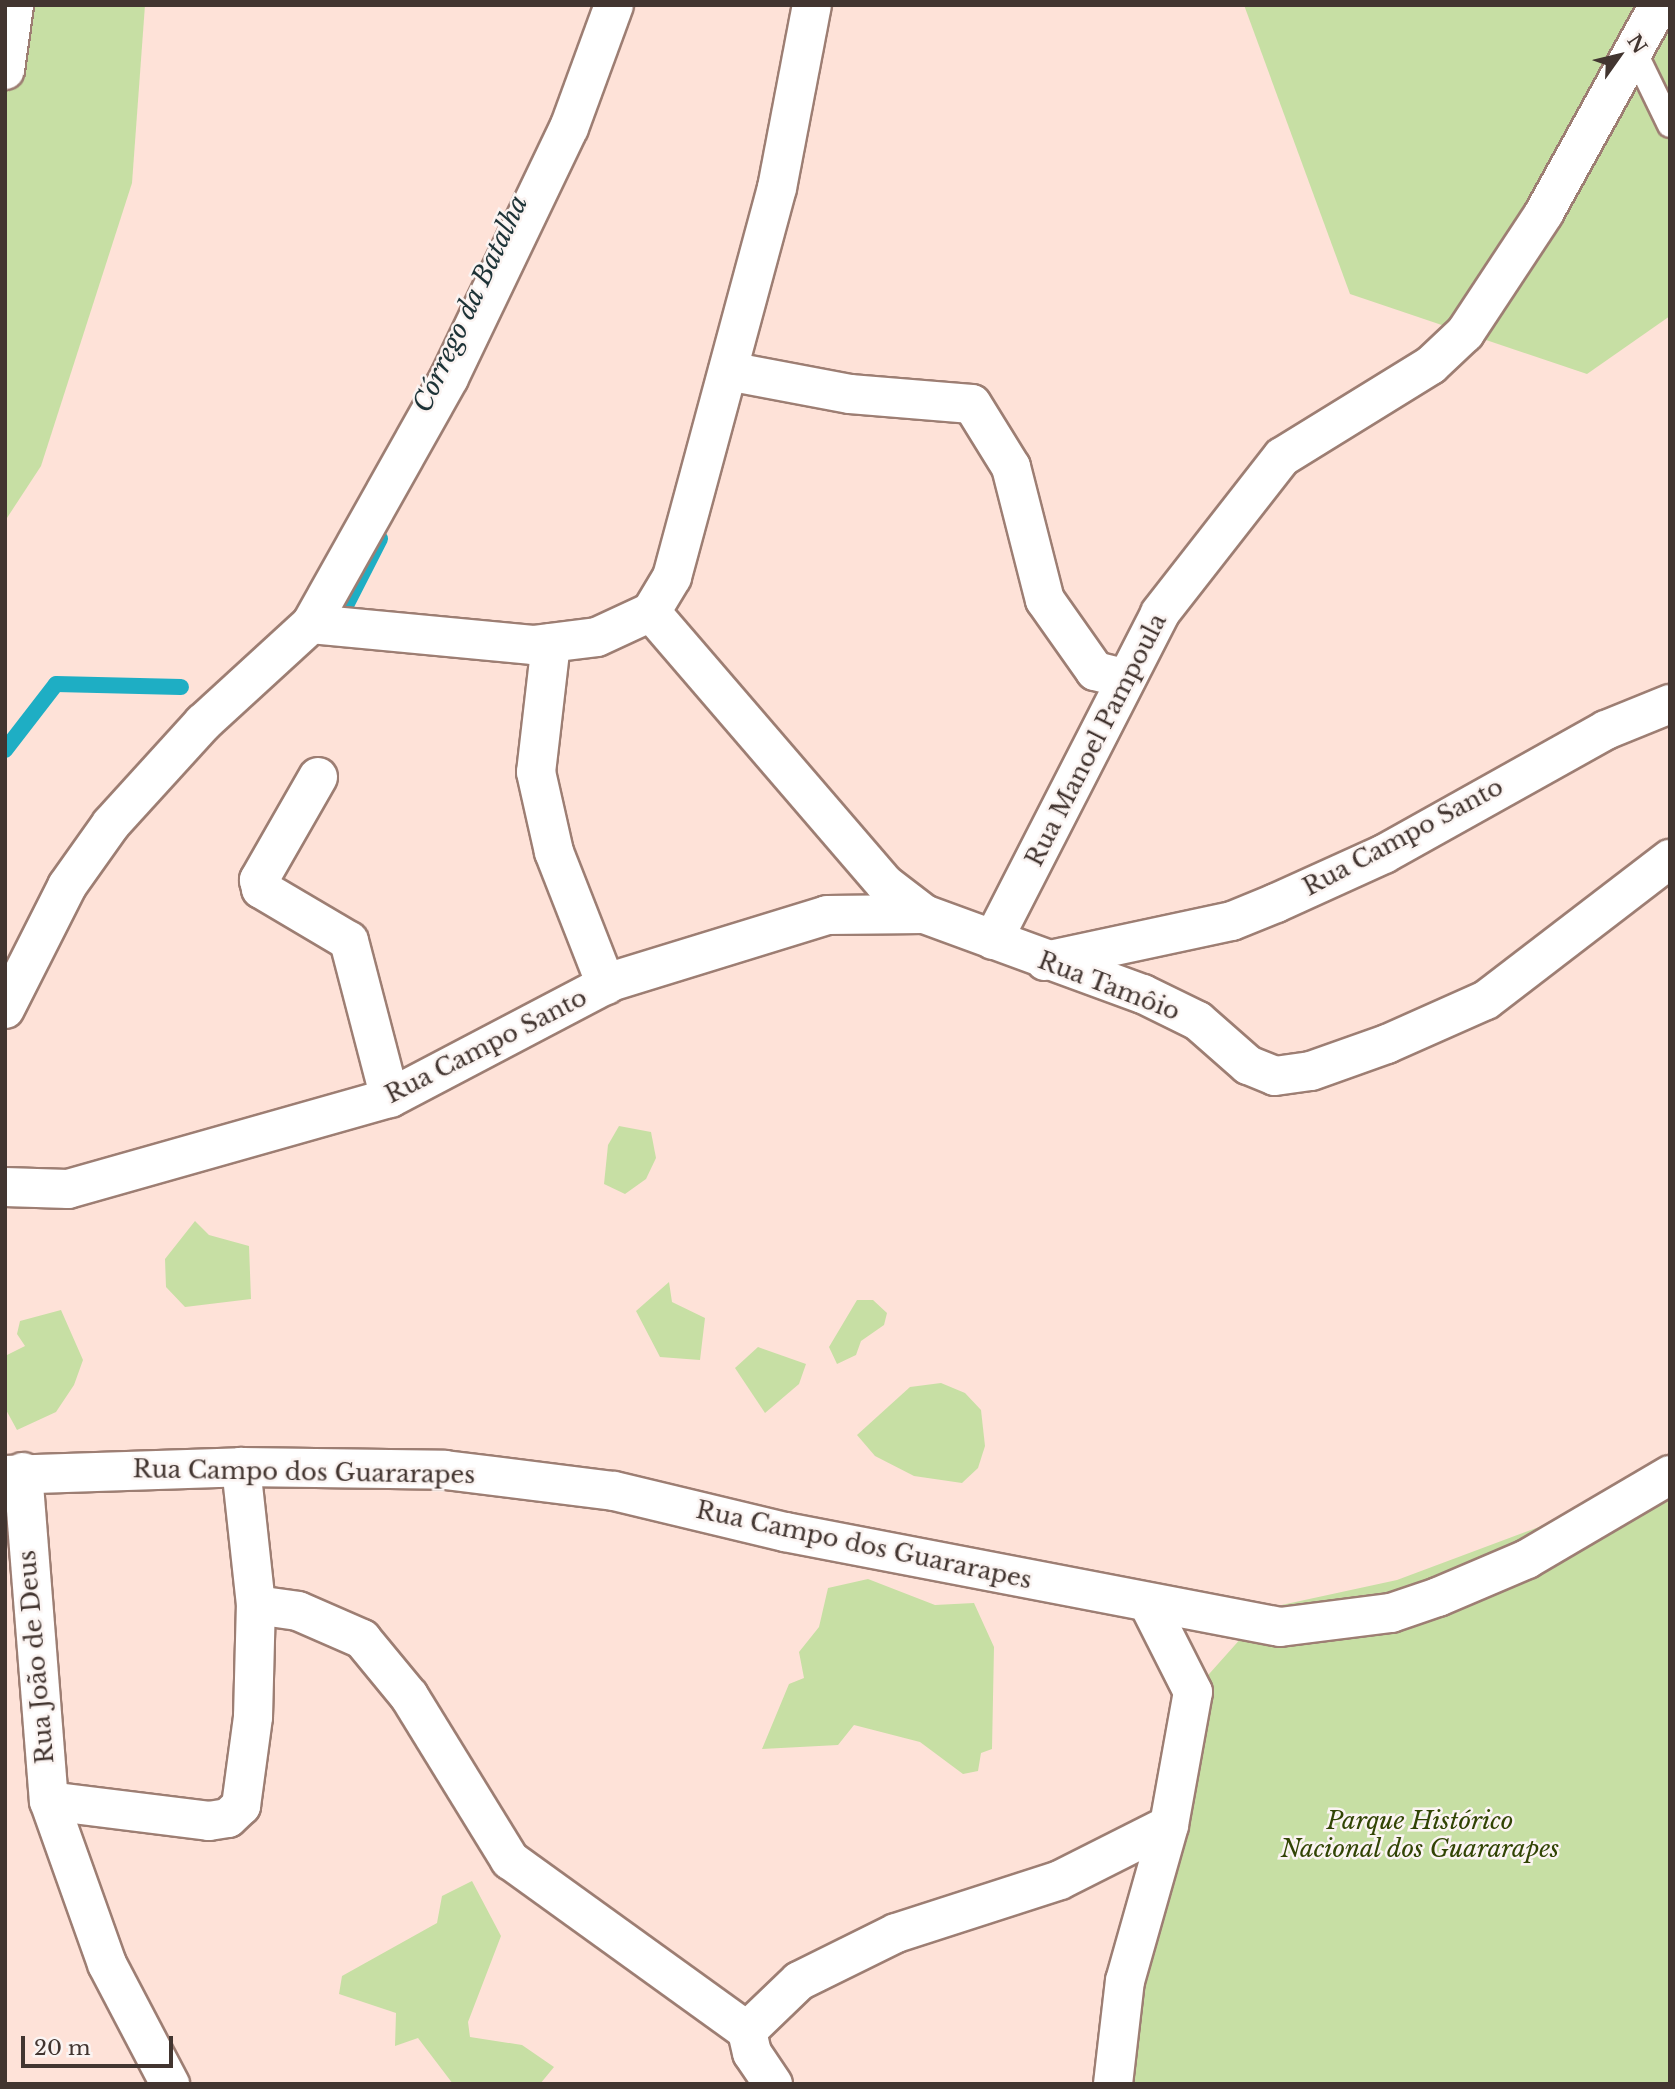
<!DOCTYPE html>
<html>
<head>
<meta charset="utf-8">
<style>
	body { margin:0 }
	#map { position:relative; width:1675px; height:2089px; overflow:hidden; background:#fee2d8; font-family:"Libre Baskerville",serif }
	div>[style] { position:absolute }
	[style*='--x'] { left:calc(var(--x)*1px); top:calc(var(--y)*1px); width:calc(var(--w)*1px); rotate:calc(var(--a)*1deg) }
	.green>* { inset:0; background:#c7dfa4 }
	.stream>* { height:16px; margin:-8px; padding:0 8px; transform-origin:8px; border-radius:8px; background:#1eaec4 }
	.roads { filter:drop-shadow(2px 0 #9d7e73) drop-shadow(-2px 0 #9d7e73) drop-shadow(0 2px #9d7e73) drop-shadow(0 -2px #9d7e73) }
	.service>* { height:24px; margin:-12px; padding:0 12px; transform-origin:12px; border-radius:12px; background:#fff }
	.minor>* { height:38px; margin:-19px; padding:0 19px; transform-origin:19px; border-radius:19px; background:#fff }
	.tertiary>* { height:38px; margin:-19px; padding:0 19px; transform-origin:19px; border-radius:19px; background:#fff }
	.secondary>* { height:38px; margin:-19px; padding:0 19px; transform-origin:19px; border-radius:19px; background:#fff }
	span { translate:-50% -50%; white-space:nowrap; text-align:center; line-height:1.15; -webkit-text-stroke:5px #fbf4f2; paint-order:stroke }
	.street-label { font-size:24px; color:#423530 }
	.park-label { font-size:24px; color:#314404; font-style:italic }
	.water-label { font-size:26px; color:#1d3337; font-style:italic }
	.frame { position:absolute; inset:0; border:7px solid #423530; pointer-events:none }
	.north { position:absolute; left:1584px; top:21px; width:70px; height:70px; -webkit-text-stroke:5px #fbf4f2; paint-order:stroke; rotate:56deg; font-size:19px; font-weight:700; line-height:28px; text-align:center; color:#423530 }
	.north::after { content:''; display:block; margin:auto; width:24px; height:32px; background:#423530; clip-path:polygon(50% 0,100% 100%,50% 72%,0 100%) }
	.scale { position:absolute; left:21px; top:2036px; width:152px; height:32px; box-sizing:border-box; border:4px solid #423530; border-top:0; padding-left:9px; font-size:21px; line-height:24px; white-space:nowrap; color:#423530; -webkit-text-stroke:5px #fbf4f2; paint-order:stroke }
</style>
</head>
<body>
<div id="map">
	<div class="green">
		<div style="clip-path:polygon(5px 5px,145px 5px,132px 183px,41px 466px,5px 521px)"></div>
		<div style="clip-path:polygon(1244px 5px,1670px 5px,1670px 316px,1587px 374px,1350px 294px)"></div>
		<div style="clip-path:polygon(619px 1126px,651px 1132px,656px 1158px,646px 1179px,625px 1194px,604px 1184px,608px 1145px)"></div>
		<div style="clip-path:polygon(195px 1221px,209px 1235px,249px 1246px,251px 1299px,185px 1307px,166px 1287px,165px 1259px)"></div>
		<div style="clip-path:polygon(669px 1282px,672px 1302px,705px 1318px,700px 1360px,660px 1357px,636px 1311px)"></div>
		<div style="clip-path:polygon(857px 1300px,873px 1300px,887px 1313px,884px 1325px,861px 1341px,856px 1355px,837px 1364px,829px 1347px)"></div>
		<div style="clip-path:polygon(61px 1310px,83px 1360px,74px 1385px,56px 1412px,17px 1430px,5px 1408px,5px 1356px,25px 1346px,17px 1334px,20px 1321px)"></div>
		<div style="clip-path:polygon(758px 1347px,806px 1364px,799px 1384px,765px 1413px,735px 1368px)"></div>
		<div style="clip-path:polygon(941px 1383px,965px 1393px,981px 1410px,985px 1446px,978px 1468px,962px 1483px,914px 1476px,875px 1456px,857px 1435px,910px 1387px)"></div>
		<div style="clip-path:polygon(1670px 1456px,1670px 2084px,1126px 2084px,1193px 1692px,1268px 1608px,1397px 1580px,1539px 1527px)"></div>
		<div style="clip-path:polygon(868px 1579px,935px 1605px,974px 1603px,994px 1647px,992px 1749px,981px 1753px,978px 1771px,963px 1774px,920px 1742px,854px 1725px,838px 1745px,762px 1749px,789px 1684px,804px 1678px,799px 1652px,819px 1627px,828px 1588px)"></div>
		<div style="clip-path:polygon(472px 1881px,501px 1936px,468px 2022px,470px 2037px,522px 2045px,554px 2067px,540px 2084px,453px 2084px,418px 2038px,395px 2046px,396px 2013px,339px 1994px,342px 1976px,437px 1923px,442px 1896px)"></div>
	</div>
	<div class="stream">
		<div style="--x:340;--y:617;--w:88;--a:-62.9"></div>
		<div style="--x:5;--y:750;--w:83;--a:-52.3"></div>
		<div style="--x:56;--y:684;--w:125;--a:1.4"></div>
	</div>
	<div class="roads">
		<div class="service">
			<div style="--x:1634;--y:51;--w:82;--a:64.1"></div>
		</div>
		<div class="minor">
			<div style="--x:728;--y:371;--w:124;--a:10.7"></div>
			<div style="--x:850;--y:394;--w:122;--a:4.7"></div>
			<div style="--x:972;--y:404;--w:74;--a:58.2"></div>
			<div style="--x:1011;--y:467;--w:137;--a:75.7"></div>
			<div style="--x:1045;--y:600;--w:87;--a:54.8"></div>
			<div style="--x:1095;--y:671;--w:32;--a:14"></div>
			<div style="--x:651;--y:612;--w:359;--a:49.3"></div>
			<div style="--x:885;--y:884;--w:49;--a:37.6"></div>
			<div style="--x:924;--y:914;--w:233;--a:20.1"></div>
			<div style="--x:1143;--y:994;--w:61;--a:26.1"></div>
			<div style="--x:1198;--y:1021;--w:67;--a:41.3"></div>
			<div style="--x:1248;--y:1065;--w:29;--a:22"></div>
			<div style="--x:1275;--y:1076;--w:36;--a:-8"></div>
			<div style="--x:1311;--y:1071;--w:81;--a:-19.6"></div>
			<div style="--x:1387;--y:1044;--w:108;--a:-24"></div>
			<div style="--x:1486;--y:1000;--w:232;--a:-37.5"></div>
			<div style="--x:551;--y:643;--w:130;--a:96.6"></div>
			<div style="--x:536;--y:772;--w:82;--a:77.3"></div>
			<div style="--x:554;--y:852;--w:143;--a:68.6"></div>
			<div style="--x:318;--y:777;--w:119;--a:119.8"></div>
			<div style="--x:259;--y:880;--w:9;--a:77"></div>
			<div style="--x:261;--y:889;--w:102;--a:30.6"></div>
			<div style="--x:349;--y:941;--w:162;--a:75.4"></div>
			<div style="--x:993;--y:940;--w:367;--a:-62.9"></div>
			<div style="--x:1160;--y:613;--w:198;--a:-52"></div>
			<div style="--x:1282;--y:457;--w:175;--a:-31.7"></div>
			<div style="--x:1431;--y:365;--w:47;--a:-43.3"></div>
			<div style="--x:1465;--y:333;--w:144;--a:-56.6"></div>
			<div style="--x:1544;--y:213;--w:238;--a:-61.1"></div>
			<div style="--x:1045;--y:961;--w:191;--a:-12.1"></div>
			<div style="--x:1232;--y:921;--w:48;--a:-22.2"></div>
			<div style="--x:1276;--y:903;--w:119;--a:-24.4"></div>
			<div style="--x:1384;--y:854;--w:254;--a:-29.2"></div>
			<div style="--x:1606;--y:730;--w:69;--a:-22.1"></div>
			<div style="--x:5;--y:1187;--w:63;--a:1.8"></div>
			<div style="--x:68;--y:1189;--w:335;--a:-15.8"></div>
			<div style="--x:390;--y:1098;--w:252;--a:-27.7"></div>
			<div style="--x:613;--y:981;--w:224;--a:-17.1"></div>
			<div style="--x:827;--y:915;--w:97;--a:-0.6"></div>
			<div style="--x:23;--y:1472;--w:330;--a:85.5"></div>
			<div style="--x:49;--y:1801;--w:173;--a:70.4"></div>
			<div style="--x:107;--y:1964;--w:136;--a:62.3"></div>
			<div style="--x:256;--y:1605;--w:42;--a:8.1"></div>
			<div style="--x:298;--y:1611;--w:70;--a:23.6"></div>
			<div style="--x:362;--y:1639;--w:74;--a:50.5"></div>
			<div style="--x:409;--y:1696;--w:193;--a:58.4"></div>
			<div style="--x:510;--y:1860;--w:292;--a:35.8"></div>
			<div style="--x:49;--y:1801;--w:161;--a:7.1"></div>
			<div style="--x:209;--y:1821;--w:19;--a:-9"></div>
			<div style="--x:228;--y:1818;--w:18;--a:-43"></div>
			<div style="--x:241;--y:1806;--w:90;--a:-82.3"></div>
			<div style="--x:253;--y:1717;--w:112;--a:-88.5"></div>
			<div style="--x:256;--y:1605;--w:139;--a:-96.2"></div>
			<div style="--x:773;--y:2084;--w:37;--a:-124"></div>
			<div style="--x:752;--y:2053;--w:23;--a:-103"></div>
			<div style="--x:747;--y:2031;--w:72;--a:-43.9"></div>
			<div style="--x:799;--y:1981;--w:108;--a:-26.3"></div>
			<div style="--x:896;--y:1933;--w:172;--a:-17.9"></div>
			<div style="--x:1060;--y:1880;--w:122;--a:-26.8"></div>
			<div style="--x:1113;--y:2084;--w:104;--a:-83.4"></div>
			<div style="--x:1125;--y:1981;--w:162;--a:-74.2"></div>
			<div style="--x:1169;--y:1825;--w:135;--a:-79.8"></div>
			<div style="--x:1193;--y:1692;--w:100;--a:-116.8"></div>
		</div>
		<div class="tertiary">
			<div style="--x:311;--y:624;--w:223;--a:5.4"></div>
			<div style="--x:533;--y:645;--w:64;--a:-7.1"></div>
			<div style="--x:597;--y:637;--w:60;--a:-24.8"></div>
			<div style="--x:651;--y:612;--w:41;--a:-59"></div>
			<div style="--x:672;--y:577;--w:403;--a:-74.9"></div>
			<div style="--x:777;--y:188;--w:186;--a:-79.2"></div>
			<div style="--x:5;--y:1009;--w:138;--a:-63.2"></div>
			<div style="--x:67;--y:886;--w:76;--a:-54.6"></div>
			<div style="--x:111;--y:824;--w:137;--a:-47.7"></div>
			<div style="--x:203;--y:723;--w:147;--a:-42.5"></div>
			<div style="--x:311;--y:624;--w:282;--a:-60.7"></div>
			<div style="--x:449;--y:378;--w:277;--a:-64.4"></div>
			<div style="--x:569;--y:128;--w:131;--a:-69.9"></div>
			<div style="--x:5;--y:1475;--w:236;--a:-1.9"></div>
			<div style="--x:241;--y:1467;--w:204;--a:0.8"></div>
			<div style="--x:445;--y:1470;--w:170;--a:7.1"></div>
			<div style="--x:614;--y:1491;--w:176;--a:13.5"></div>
			<div style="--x:785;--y:1532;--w:504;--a:10.86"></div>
			<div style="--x:1280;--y:1627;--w:112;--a:-7.2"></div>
			<div style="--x:1391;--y:1613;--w:50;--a:-18.8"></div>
			<div style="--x:1438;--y:1597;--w:97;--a:-23.1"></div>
			<div style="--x:1527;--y:1559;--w:166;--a:-30.4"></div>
		</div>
		<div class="secondary">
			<div style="--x:5;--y:70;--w:66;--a:-82.1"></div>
		</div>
	</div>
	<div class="street-label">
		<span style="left:1096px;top:740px;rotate:-63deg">Rua Manoel Pampoula</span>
		<span style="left:1403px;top:837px;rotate:-28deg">Rua Campo Santo</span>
		<span style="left:1109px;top:986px;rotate:21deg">Rua Tamôio</span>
		<span style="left:486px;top:1046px;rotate:-27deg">Rua Campo Santo</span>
		<span style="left:304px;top:1472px;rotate:1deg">Rua Campo dos Guararapes</span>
		<span style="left:864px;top:1545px;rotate:12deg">Rua Campo dos Guararapes</span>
		<span style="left:36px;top:1657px;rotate:-95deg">Rua João de Deus</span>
	</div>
	<div class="park-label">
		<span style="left:1420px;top:1835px">Parque Histórico<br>Nacional dos Guararapes</span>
	</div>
	<div class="water-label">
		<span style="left:471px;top:304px;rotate:-65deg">Córrego da Batalha</span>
	</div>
	<div class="frame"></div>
	<div class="north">N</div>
	<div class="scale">20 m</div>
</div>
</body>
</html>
